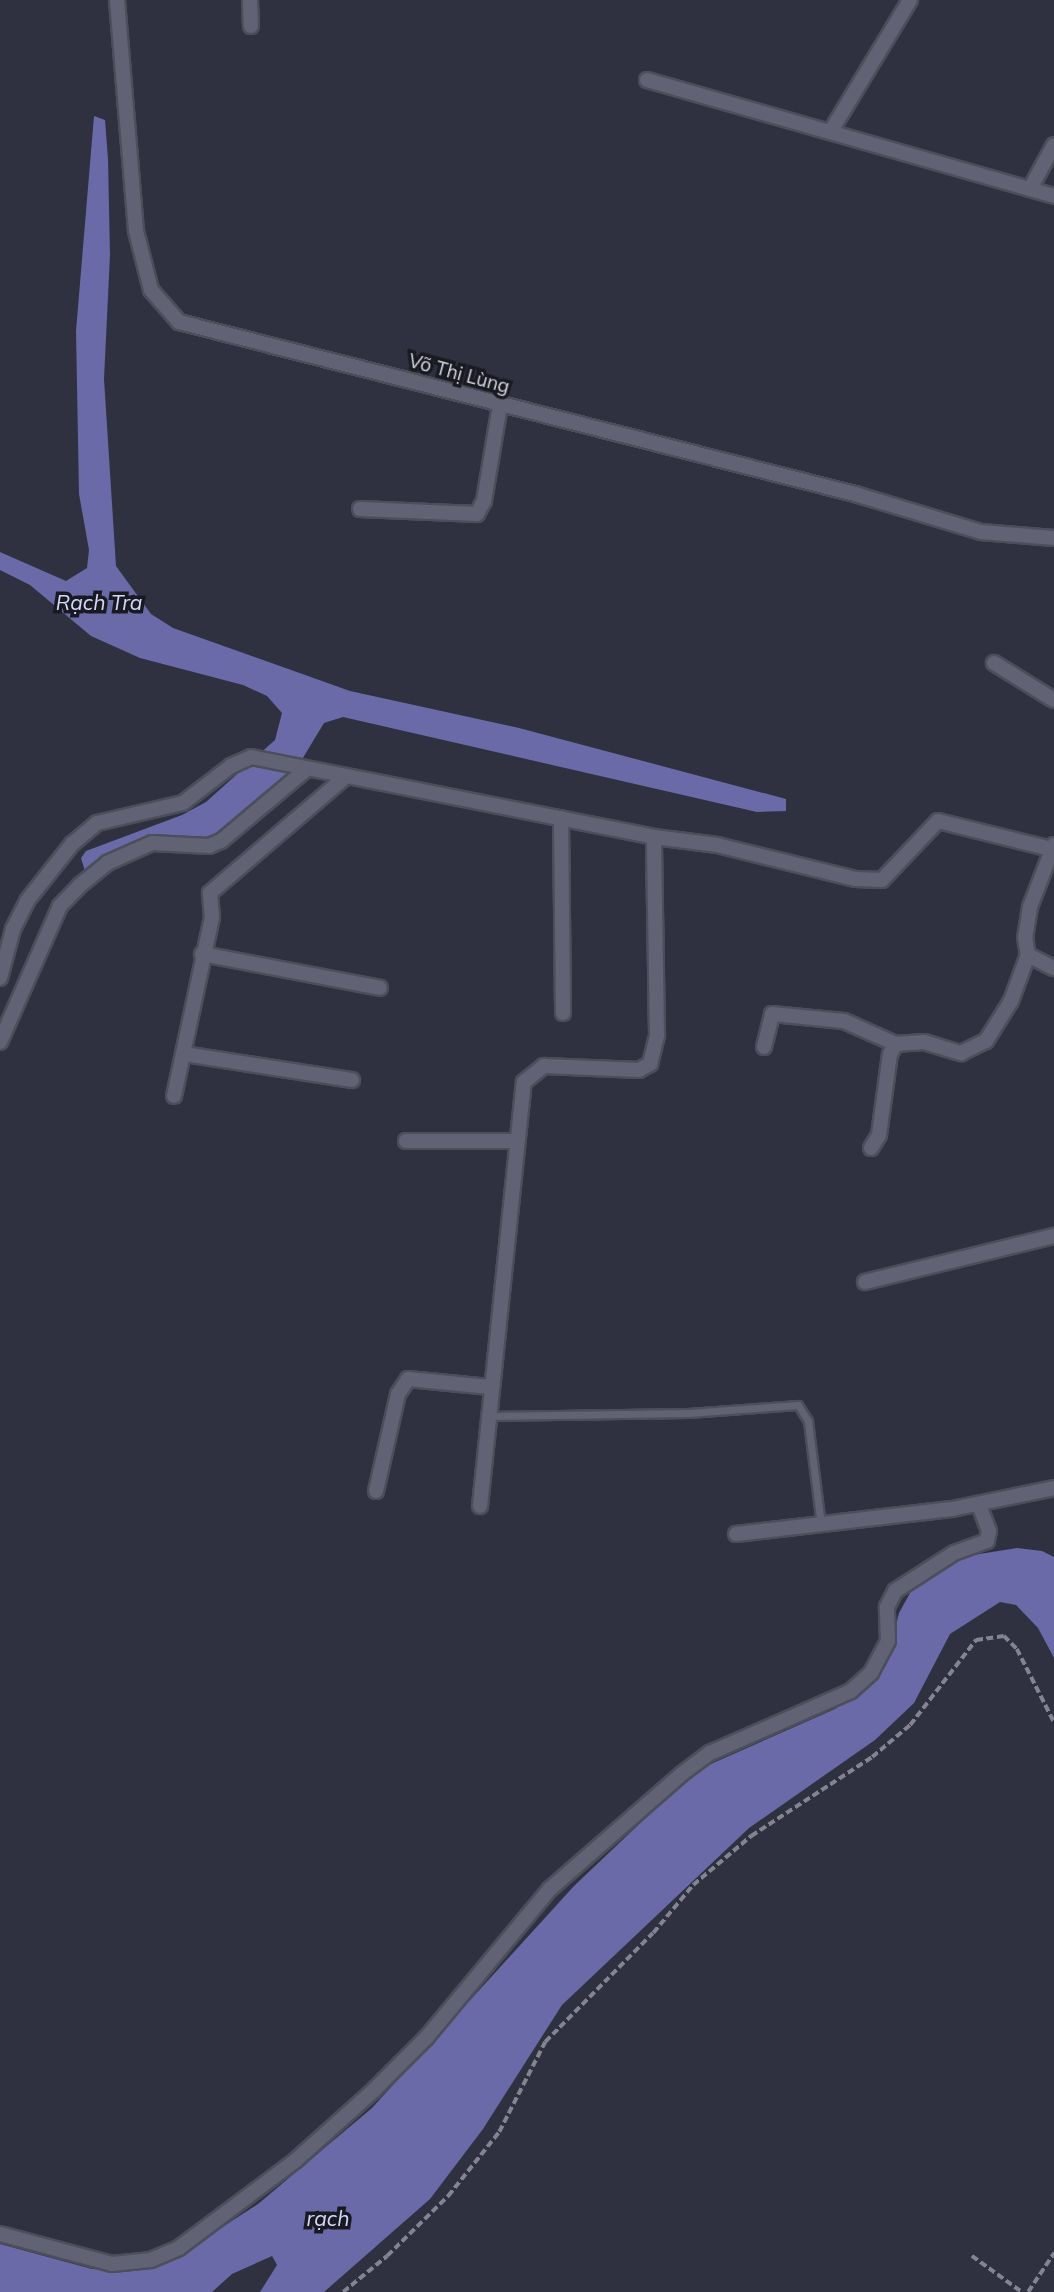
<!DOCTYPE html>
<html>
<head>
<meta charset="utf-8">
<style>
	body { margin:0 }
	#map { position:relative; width:1054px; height:2292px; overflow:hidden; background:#303140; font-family:Mulish,sans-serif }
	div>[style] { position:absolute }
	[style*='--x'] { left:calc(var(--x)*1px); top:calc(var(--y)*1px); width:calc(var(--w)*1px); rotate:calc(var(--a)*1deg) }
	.water>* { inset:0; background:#696aa7 }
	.path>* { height:3.5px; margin-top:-1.75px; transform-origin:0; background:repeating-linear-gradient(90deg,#838491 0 7px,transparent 0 10.5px) }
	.roads { filter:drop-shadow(2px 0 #4d4e5b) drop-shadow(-2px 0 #4d4e5b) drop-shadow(0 2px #4d4e5b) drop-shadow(0 -2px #4d4e5b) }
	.lane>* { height:7px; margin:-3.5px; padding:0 3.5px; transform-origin:3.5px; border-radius:3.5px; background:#616374 }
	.street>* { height:14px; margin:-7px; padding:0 7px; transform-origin:7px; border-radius:7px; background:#616374 }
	span { translate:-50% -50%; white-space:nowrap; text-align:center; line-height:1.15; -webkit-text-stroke:7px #191a21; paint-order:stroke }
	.street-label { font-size:19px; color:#d6d7e1 }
	.water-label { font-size:21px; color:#d6d9fd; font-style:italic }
</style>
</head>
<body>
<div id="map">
	<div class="water">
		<div style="clip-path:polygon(94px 116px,105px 120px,108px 159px,110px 255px,104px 379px,116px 566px,151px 614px,173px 628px,350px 691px,519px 728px,786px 799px,786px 811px,757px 812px,343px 717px,324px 723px,292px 776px,232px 826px,198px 841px,151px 838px,127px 845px,85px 871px,81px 858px,86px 851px,182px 815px,206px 802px,275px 740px,282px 713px,267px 696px,243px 685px,140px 658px,91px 636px,30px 585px,0 570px,0 552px,66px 581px,87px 568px,89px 550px,79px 494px,76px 331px)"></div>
		<div style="clip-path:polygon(1017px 1548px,1042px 1551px,1054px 1557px,1054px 1658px,1038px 1628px,1016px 1605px,1000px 1602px,950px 1634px,914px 1703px,875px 1740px,749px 1828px,562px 2005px,483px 2129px,430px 2199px,324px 2292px,260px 2292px,277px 2265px,272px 2256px,232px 2274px,212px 2292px,0 2292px,0 2244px,92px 2269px,131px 2270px,198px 2243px,258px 2204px,372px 2108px,574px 1886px,695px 1771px,835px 1709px,872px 1681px,888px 1658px,899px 1613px,915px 1584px,967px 1556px)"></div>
	</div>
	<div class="path">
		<div style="--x:972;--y:2256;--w:62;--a:35.8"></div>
		<div style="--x:343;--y:2292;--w:57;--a:-39.3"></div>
		<div style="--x:387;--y:2256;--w:86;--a:-44.5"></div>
		<div style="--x:448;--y:2196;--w:82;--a:-51.4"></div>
		<div style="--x:499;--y:2132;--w:101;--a:-62.9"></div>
		<div style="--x:545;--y:2042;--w:153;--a:-45.3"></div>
		<div style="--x:653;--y:1933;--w:62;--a:-50.2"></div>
		<div style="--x:693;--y:1885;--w:76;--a:-40.2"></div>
		<div style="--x:751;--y:1836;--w:145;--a:-33.1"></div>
		<div style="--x:872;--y:1757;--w:50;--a:-40.1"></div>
		<div style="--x:910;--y:1725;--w:108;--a:-52.2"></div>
		<div style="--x:976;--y:1640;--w:28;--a:-8"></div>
		<div style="--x:1004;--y:1636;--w:18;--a:45"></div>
		<div style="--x:1017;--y:1649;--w:82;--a:63.1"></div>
		<div style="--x:1028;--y:2292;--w:47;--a:-56.3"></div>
	</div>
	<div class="roads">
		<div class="lane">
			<div style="--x:490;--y:1416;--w:198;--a:-0.9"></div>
			<div style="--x:688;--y:1413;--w:110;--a:-4.2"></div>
			<div style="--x:798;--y:1405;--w:19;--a:58"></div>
			<div style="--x:808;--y:1421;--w:105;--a:82.9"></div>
		</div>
		<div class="street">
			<div style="--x:117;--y:0;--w:232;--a:85.3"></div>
			<div style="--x:136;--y:231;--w:61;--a:75.7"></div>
			<div style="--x:151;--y:290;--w:43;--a:48.8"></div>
			<div style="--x:179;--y:322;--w:698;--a:14.28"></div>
			<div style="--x:855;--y:494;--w:132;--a:16.8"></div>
			<div style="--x:981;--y:532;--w:73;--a:4.7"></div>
			<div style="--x:250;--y:0;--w:26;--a:88"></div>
			<div style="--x:647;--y:80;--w:423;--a:15.9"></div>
			<div style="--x:831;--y:131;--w:153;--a:-58.9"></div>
			<div style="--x:1030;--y:189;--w:50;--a:-61.4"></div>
			<div style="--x:360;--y:509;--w:117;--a:2.4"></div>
			<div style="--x:477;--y:514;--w:15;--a:-62"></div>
			<div style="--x:484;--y:501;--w:97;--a:-80.5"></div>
			<div style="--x:994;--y:663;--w:70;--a:31.7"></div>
			<div style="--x:561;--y:818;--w:195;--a:89.4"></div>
			<div style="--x:1054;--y:845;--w:66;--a:111.2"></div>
			<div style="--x:1030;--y:907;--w:30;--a:99"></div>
			<div style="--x:1025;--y:937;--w:18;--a:81"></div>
			<div style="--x:1028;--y:955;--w:29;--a:27"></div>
			<div style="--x:202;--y:954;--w:181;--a:10.8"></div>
			<div style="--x:0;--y:978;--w:51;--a:-75.1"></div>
			<div style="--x:13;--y:929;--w:31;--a:-63"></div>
			<div style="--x:27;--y:901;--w:73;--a:-51.7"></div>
			<div style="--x:72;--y:844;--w:33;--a:-40"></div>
			<div style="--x:97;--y:823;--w:88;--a:-13.1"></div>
			<div style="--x:183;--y:803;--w:61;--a:-37.6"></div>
			<div style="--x:231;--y:766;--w:22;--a:-24"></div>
			<div style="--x:251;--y:757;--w:411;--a:11.2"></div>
			<div style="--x:0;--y:1042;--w:149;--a:-66.2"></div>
			<div style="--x:60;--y:906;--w:28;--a:-46"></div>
			<div style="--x:79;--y:886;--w:36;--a:-39"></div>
			<div style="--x:107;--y:863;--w:49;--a:-24"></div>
			<div style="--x:152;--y:843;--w:57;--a:3"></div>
			<div style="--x:209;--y:846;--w:13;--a:-23"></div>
			<div style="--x:221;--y:841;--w:109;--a:-40.1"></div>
			<div style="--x:764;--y:1047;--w:34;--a:-76"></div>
			<div style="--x:772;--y:1014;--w:72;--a:5.6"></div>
			<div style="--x:844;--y:1021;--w:57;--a:23.9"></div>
			<div style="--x:184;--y:1054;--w:170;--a:8.8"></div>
			<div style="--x:174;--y:1096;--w:183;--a:-78"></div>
			<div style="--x:212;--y:917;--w:24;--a:-95"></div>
			<div style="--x:210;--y:893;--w:175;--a:-40.6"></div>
			<div style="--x:406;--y:1141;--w:111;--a:0"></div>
			<div style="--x:871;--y:1148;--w:15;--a:-58"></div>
			<div style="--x:879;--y:1135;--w:82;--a:-82.3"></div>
			<div style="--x:890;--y:1054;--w:12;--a:-59"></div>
			<div style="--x:896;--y:1044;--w:28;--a:-4"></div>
			<div style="--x:924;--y:1042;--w:39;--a:17"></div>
			<div style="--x:961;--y:1053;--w:28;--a:-26"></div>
			<div style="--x:986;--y:1041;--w:47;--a:-58"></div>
			<div style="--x:1011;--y:1001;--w:49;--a:-69.7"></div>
			<div style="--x:865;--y:1282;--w:195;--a:-13.7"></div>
			<div style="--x:376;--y:1491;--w:99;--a:-77.2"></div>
			<div style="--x:398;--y:1394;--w:18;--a:-56"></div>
			<div style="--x:408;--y:1379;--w:82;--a:5.6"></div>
			<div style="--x:480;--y:1506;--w:426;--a:-84.1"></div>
			<div style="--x:524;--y:1082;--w:26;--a:-39"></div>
			<div style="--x:544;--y:1066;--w:95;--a:2.4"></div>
			<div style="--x:639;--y:1070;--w:13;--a:-29"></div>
			<div style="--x:650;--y:1064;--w:30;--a:-76"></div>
			<div style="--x:657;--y:1035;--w:198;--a:-90.9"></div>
			<div style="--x:654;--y:837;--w:64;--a:7.2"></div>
			<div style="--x:717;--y:845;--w:142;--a:13.8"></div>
			<div style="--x:855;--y:879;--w:27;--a:2"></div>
			<div style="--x:882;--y:880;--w:81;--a:-46.5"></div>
			<div style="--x:938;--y:821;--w:116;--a:13.9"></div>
			<div style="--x:736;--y:1534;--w:217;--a:-6.6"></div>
			<div style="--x:952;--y:1509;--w:104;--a:-11.6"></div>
			<div style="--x:0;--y:2234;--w:116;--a:15"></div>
			<div style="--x:112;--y:2264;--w:39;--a:-6"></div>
			<div style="--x:151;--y:2260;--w:30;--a:-23"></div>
			<div style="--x:179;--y:2248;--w:145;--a:-36.9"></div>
			<div style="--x:295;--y:2161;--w:106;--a:-41.9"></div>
			<div style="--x:374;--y:2090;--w:75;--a:-45"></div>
			<div style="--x:427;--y:2037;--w:192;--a:-50.3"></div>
			<div style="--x:550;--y:1889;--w:176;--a:-41.1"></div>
			<div style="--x:683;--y:1773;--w:34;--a:-37"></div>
			<div style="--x:710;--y:1753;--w:154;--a:-23.7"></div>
			<div style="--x:851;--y:1691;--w:27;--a:-42"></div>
			<div style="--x:871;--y:1673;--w:36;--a:-62"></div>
			<div style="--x:888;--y:1641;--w:34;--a:-92"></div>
			<div style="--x:887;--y:1607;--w:18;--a:-63"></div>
			<div style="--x:895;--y:1591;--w:70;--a:-32.8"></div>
			<div style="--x:954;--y:1553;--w:35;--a:-20"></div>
			<div style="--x:987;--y:1541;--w:10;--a:-79"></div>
			<div style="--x:989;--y:1531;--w:28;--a:-111"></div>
		</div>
	</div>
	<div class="street-label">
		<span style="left:459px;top:374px;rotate:15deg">Võ Thị Lùng</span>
	</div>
	<div class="water-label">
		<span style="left:99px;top:602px">Rạch Tra</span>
		<span style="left:328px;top:2218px">rạch</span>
	</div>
</div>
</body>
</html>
